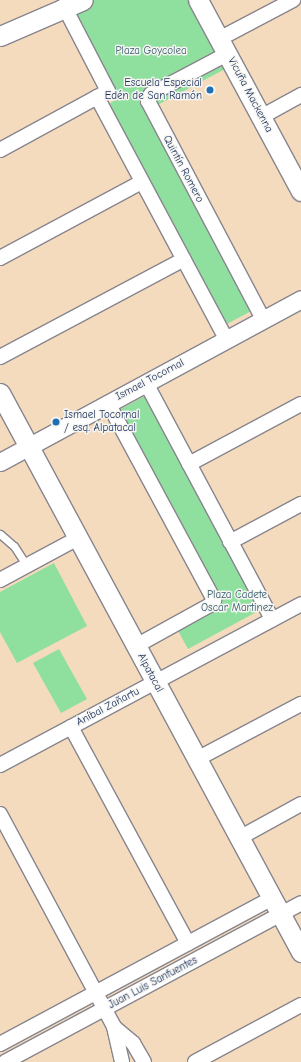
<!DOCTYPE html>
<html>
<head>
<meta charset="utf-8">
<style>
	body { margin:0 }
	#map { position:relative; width:301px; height:1062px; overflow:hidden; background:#f4dbbe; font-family:"Comic Neue",sans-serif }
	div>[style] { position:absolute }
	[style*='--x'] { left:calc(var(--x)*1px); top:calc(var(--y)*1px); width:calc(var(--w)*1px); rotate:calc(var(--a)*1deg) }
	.green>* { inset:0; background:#8fdf9e }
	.roads { filter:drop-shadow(1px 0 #88858e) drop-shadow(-1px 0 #88858e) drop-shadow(0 1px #88858e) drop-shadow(0 -1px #88858e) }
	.service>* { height:7px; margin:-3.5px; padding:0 3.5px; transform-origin:3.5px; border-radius:3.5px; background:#fff }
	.minor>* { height:14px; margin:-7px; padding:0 7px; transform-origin:7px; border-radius:7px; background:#fff }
	.tertiary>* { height:17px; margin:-8.5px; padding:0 8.5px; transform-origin:8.5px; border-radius:8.5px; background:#fff }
	.secondary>* { height:19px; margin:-9.5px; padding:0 9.5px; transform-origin:9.5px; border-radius:9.5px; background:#fff }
	.dots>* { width:11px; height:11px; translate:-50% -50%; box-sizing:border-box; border:2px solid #f6f6f2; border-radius:50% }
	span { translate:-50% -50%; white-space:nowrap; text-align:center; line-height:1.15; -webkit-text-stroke:3px #f6f6f2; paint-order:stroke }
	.park-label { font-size:11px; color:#385b6e }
	.poi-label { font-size:11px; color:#1b2f5e }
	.right { translate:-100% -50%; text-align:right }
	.left { translate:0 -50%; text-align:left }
	.street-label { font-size:11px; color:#1b2f5e }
</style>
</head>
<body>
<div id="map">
	<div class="green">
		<div style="clip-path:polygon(84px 0,189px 0,227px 68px,150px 109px,255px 309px,225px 325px,109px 104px,117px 99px,73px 15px)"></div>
		<div style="clip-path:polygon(147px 395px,262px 609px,188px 649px,176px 627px,218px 604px,115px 412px)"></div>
		<div style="clip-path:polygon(54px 563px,87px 626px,17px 663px,0 632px,0 592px)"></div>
		<div style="clip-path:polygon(59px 649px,87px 699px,61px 713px,33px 663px)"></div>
	</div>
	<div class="roads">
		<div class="service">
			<div style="--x:0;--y:534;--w:18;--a:41"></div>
			<div style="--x:14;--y:546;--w:24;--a:57"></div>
		</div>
		<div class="minor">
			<div style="--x:219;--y:39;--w:84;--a:-27.8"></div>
			<div style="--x:227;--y:54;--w:86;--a:152.2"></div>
			<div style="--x:151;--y:94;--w:8;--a:113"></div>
			<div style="--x:148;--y:101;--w:246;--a:62.2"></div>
			<div style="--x:97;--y:97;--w:274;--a:61.9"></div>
			<div style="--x:261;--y:117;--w:46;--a:-28.8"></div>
			<div style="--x:0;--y:150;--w:123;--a:-28.6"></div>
			<div style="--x:108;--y:91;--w:96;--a:-117.4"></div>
			<div style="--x:0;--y:258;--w:161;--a:-28.2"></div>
			<div style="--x:0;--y:357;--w:208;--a:-28"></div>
			<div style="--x:146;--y:383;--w:268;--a:61.9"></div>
			<div style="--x:108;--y:403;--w:224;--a:61.7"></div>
			<div style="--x:214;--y:600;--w:6;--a:129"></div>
			<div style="--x:210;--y:605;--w:85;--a:151"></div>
			<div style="--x:189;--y:464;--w:127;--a:-28.2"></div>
			<div style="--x:230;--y:542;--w:81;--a:-28.2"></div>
			<div style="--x:0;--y:580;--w:89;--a:-28.3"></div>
			<div style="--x:71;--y:727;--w:246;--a:61.6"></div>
			<div style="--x:197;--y:759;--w:118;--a:-27.9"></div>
			<div style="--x:0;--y:765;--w:341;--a:-28.1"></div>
			<div style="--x:0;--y:814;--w:242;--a:61.8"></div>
			<div style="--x:114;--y:1027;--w:36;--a:77"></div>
			<div style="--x:239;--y:838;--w:71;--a:-28.7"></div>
			<div style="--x:114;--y:1027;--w:25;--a:40"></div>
			<div style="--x:133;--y:1043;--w:22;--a:60"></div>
			<div style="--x:0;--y:1044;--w:309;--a:-28.2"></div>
			<div style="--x:5;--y:1062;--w:336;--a:-28.2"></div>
			<div style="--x:195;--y:1062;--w:120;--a:-28.3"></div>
		</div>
		<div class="tertiary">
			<div style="--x:0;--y:462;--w:342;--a:-28.4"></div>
		</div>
		<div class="secondary">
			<div style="--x:198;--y:0;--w:217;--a:61.7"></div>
			<div style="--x:0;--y:36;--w:90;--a:-23.4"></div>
			<div style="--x:0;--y:393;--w:635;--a:61.7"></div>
		</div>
	</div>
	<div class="dots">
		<div style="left:210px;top:90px;background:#1f6fb2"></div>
		<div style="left:56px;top:422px;background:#1f6fb2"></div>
	</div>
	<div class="park-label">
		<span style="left:151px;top:51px">Plaza Goycolea</span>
		<span style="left:237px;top:602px">Plaza Cadete<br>Oscar Martinez</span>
	</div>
	<div class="poi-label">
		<span class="right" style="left:202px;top:90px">Escuela Especial<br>Edén de San Ramón</span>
		<span class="left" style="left:64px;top:422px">Ismael Tocornal<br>/ esq. Alpatacal</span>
	</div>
	<div class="street-label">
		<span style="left:250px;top:95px;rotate:62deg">Vicuña Mackenna</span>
		<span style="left:183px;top:169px;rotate:62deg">Quintín Romero</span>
		<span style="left:150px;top:380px;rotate:-28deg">Ismael Tocornal</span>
		<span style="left:150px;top:673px;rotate:62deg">Alpatacal</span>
		<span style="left:108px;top:707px;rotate:-28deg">Aníbal Zañartu</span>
		<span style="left:153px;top:983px;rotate:-28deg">Juan Luis Sanfuentes</span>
	</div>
</div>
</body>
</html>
